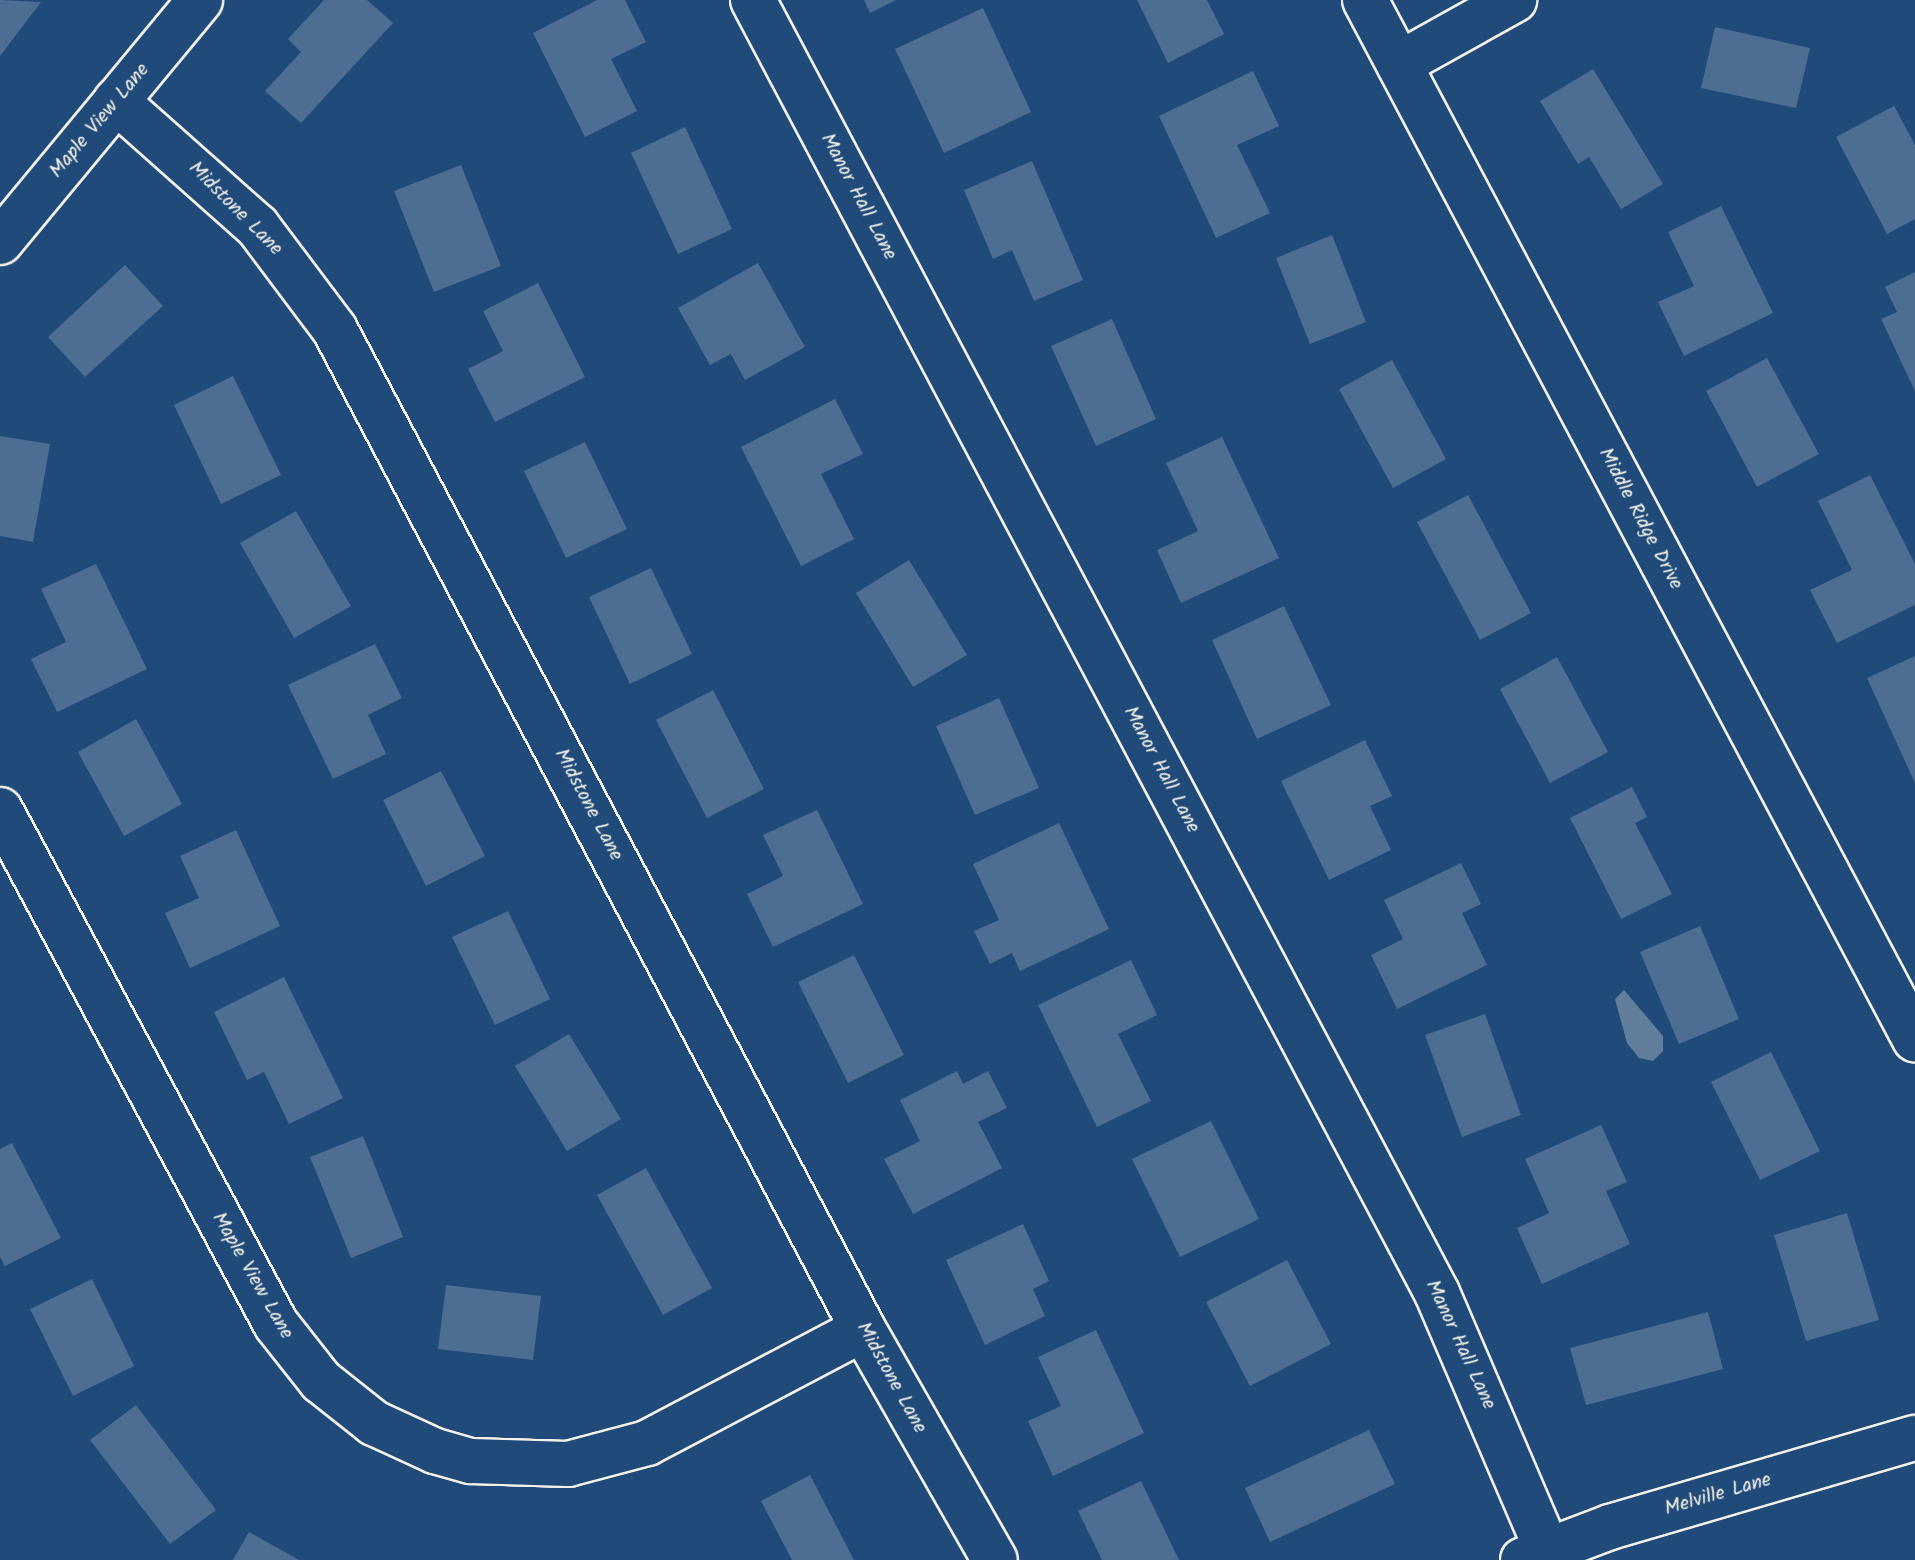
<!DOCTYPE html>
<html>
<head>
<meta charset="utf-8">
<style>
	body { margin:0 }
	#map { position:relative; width:1915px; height:1560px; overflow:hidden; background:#1f4a7a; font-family:Kalam,sans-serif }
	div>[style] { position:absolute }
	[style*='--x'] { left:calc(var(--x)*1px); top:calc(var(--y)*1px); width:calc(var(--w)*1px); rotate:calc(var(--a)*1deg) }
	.water>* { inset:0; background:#627e9d }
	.building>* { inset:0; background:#4d6e92 }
	.roads { filter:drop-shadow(2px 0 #f4f1e8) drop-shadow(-2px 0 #f4f1e8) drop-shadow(0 2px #f4f1e8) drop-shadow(0 -2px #f4f1e8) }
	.minor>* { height:44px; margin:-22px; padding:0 22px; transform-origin:22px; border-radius:22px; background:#1f4a7a }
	span { translate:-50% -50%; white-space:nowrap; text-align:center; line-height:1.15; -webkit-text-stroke:7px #1f4a7a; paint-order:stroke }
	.street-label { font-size:20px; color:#f4f1e8 }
</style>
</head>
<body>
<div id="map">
	<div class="water">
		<div style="clip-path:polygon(1624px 990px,1663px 1036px,1663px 1051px,1653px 1061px,1639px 1058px,1627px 1043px,1615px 999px)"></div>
	</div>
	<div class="building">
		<div style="clip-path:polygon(0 0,41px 2px,0 56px)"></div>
		<div style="clip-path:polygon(324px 0,367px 0,393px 23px,301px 123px,265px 91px,301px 52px,288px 39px)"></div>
		<div style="clip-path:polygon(597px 0,625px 0,646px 42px,611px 59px,637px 111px,585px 137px,533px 33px)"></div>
		<div style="clip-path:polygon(864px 0,896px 0,870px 13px)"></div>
		<div style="clip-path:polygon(1137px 0,1207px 0,1224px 34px,1168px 63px)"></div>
		<div style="clip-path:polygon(983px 8px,1031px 112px,944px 153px,895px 49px)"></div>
		<div style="clip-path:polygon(1715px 27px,1810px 48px,1796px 108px,1701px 88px)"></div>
		<div style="clip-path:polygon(1593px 69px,1663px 184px,1621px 209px,1589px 157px,1578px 164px,1540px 101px)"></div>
		<div style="clip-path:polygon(1253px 71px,1279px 126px,1237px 145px,1270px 213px,1216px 238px,1159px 116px)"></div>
		<div style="clip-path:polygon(1894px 106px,1915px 145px,1915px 219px,1887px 234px,1836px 137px)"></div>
		<div style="clip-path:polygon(685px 127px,732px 229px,678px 254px,631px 153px)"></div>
		<div style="clip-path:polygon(1032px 161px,1083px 280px,1034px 301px,1012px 250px,993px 259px,964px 190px)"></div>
		<div style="clip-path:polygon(461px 165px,501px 266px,434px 292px,394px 191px)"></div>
		<div style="clip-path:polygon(1721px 206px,1773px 313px,1684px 356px,1658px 302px,1694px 286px,1668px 232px)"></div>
		<div style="clip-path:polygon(1332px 235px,1366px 322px,1310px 344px,1276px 258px)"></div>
		<div style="clip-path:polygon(758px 263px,805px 347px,745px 380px,731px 354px,710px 365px,678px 308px)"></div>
		<div style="clip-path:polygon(125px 265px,163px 306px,85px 377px,48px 337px)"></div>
		<div style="clip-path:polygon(1915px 272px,1915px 391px,1881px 319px,1897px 312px,1885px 287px)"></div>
		<div style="clip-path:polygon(538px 283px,585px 377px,495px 422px,468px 369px,503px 351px,483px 311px)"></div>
		<div style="clip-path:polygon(1112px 319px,1156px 419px,1096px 446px,1051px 346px)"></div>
		<div style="clip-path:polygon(1767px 358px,1819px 454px,1757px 487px,1706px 391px)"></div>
		<div style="clip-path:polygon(1392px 360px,1446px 459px,1393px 488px,1339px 389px)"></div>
		<div style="clip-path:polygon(233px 376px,281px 475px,221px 504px,174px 405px)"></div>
		<div style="clip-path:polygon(835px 399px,863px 454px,821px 474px,854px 539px,801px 566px,741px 447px)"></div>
		<div style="clip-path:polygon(0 436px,50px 444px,33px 542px,0 536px)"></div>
		<div style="clip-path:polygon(1222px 437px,1279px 558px,1181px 603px,1157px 550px,1198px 531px,1166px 463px)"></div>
		<div style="clip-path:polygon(585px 442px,627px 529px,566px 558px,524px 471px)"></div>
		<div style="clip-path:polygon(1870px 475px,1915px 564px,1915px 605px,1837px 643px,1810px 590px,1852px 570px,1818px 501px)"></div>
		<div style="clip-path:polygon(1468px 495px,1531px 613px,1480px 640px,1417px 522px)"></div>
		<div style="clip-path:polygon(296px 511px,351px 606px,294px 638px,240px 543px)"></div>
		<div style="clip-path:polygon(909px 560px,967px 655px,913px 687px,856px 593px)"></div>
		<div style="clip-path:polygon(96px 564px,147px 669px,57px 712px,31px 659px,66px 642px,41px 589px)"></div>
		<div style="clip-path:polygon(651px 568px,692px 654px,630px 684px,589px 597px)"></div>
		<div style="clip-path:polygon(1284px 606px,1331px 705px,1257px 739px,1212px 640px)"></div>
		<div style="clip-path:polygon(375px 644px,402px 698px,368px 715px,386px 754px,333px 779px,288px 685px)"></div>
		<div style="clip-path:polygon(1915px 656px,1915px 783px,1867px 678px)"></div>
		<div style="clip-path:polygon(1557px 657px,1608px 752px,1550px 783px,1500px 689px)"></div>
		<div style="clip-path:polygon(713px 690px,764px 789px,707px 818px,656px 720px)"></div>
		<div style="clip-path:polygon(999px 698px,1039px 788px,975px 815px,936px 726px)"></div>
		<div style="clip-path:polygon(136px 719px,182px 804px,124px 836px,78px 752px)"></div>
		<div style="clip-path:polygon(1365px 740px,1392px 796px,1370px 806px,1391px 850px,1329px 880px,1281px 781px)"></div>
		<div style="clip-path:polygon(441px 771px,485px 856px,426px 886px,383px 800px)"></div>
		<div style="clip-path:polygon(1632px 787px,1647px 817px,1635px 823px,1672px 894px,1621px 919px,1570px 818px)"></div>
		<div style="clip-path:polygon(817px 810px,863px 904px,773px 947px,747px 894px,783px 876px,763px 835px)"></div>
		<div style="clip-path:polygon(1059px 823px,1109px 929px,1020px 971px,1012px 953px,990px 964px,974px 931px,999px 920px,973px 864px)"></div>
		<div style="clip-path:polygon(236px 830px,280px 926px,190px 968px,165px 913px,199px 898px,180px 856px)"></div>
		<div style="clip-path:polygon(1461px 863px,1481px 904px,1462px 913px,1487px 965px,1397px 1009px,1371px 955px,1403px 939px,1384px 900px)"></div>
		<div style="clip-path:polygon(508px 911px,550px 999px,495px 1025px,452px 937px)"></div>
		<div style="clip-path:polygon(1700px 926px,1739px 1019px,1679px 1044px,1640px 952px)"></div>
		<div style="clip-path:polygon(854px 955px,904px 1055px,848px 1083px,798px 982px)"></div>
		<div style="clip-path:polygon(1131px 960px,1157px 1015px,1118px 1034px,1151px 1101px,1097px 1127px,1038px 1005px)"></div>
		<div style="clip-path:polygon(284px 977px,343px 1098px,289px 1124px,264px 1072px,247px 1080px,214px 1012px)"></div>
		<div style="clip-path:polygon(1485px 1014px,1521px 1115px,1462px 1137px,1425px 1035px)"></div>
		<div style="clip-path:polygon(569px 1034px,621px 1119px,567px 1151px,515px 1066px)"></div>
		<div style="clip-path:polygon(1771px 1052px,1820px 1151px,1760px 1180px,1711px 1082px)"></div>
		<div style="clip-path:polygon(957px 1071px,963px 1084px,988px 1071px,1007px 1108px,978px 1122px,1002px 1168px,913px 1214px,884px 1159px,920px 1141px,900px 1100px)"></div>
		<div style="clip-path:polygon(1211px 1121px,1259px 1219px,1180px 1257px,1132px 1159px)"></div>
		<div style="clip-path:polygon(1601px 1125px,1627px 1182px,1606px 1191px,1630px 1244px,1542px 1284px,1517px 1228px,1549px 1213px,1525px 1159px)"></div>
		<div style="clip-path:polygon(363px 1136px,403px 1237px,351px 1258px,310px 1157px)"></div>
		<div style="clip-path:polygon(12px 1143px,61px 1238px,5px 1266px,0 1257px,0 1149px)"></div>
		<div style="clip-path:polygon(646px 1168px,712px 1288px,663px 1315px,597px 1195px)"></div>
		<div style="clip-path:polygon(1847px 1213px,1879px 1320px,1806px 1341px,1774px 1235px)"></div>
		<div style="clip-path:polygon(1023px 1224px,1049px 1281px,1033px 1289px,1045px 1316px,985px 1345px,946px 1260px)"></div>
		<div style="clip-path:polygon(1287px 1260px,1331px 1344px,1250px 1386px,1206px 1302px)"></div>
		<div style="clip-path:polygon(92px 1279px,134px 1366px,73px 1396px,30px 1309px)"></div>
		<div style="clip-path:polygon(446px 1285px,541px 1296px,533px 1360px,438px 1349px)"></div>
		<div style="clip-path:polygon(1708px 1312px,1723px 1369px,1586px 1405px,1570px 1348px)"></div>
		<div style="clip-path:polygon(1096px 1330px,1144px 1433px,1053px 1476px,1028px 1421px,1061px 1406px,1038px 1357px)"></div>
		<div style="clip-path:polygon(136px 1405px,216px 1510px,170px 1544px,90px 1440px)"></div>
		<div style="clip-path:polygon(1369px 1430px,1395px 1484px,1270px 1542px,1245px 1488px)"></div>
		<div style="clip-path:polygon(810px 1475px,854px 1560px,792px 1560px,761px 1501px)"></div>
		<div style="clip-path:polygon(1141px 1481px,1179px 1560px,1102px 1560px,1078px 1511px)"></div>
		<div style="clip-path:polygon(249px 1532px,299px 1560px,233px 1560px)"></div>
	</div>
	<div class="roads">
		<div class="minor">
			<div style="--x:753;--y:0;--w:1463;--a:62.12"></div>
			<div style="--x:1437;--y:1293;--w:280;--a:66.8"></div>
			<div style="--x:1365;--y:0;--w:1176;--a:62.11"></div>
			<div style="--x:1399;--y:64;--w:132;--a:-29.1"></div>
			<div style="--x:116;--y:101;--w:188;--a:41.6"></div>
			<div style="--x:257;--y:226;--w:130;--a:53.1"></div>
			<div style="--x:335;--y:330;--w:1130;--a:62.14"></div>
			<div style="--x:863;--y:1329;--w:266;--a:60.3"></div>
			<div style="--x:0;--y:242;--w:314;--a:-50.4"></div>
			<div style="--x:0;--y:810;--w:583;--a:61.77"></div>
			<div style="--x:276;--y:1324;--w:73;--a:51.7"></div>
			<div style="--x:321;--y:1381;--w:68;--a:38.4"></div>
			<div style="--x:374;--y:1423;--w:67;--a:24.7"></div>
			<div style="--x:435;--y:1451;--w:37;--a:16"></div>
			<div style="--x:471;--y:1461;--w:97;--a:1.8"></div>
			<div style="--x:568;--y:1464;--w:82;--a:-14.9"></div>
			<div style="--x:647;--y:1443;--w:244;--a:-27.8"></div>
			<div style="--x:1523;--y:1560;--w:93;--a:-20.8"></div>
			<div style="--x:1610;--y:1527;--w:318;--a:-16.3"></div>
		</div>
	</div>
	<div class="street-label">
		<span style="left:100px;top:121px;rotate:-50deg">Maple View Lane</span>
		<span style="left:858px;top:197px;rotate:62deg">Manor Hall Lane</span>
		<span style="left:235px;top:209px;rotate:45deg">Midstone Lane</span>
		<span style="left:1640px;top:519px;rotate:62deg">Middle Ridge Drive</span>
		<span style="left:1161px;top:770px;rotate:62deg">Manor Hall Lane</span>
		<span style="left:588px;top:805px;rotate:62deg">Midstone Lane</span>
		<span style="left:252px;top:1276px;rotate:60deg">Maple View Lane</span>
		<span style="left:1460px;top:1345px;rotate:65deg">Manor Hall Lane</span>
		<span style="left:891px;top:1378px;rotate:61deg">Midstone Lane</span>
		<span style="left:1718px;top:1495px;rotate:-16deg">Melville Lane</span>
	</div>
</div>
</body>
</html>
